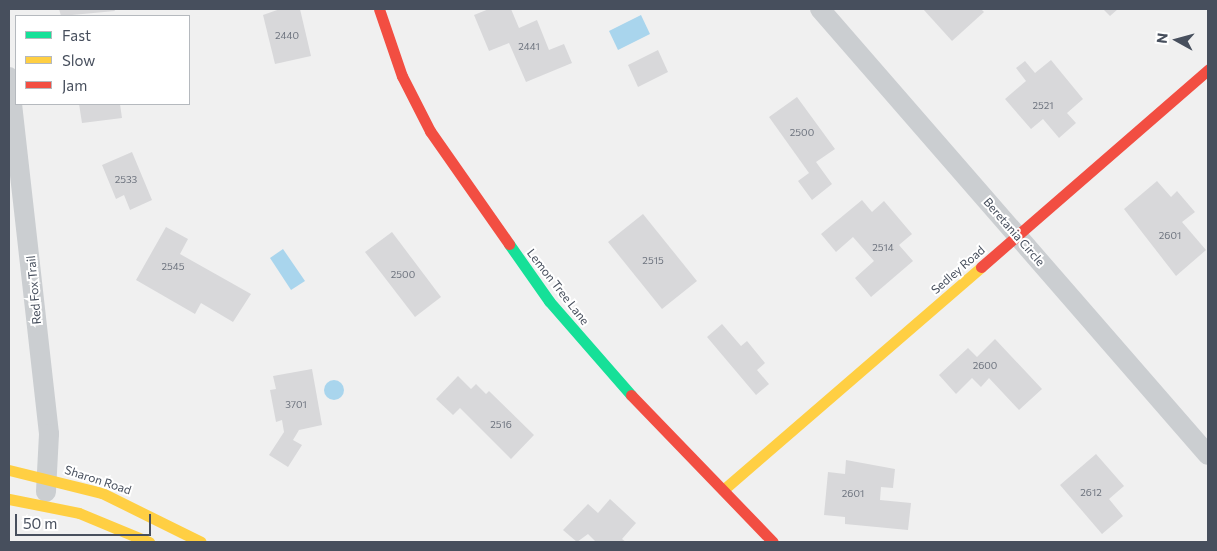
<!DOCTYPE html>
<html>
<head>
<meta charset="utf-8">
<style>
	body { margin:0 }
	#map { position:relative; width:1217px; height:551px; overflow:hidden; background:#f0f0f0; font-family:Commissioner,sans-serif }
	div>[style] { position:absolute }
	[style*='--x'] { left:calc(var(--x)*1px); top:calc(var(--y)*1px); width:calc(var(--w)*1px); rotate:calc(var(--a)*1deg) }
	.water>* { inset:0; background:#a9d5ed }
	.round { border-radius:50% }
	.building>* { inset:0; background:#d8d8da }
	.street>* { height:20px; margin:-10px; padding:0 10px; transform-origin:10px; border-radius:10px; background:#cbced1 }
	.fast>* { height:11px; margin:-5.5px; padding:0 5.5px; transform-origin:5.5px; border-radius:5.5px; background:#16e098 }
	.slow>* { height:11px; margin:-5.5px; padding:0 5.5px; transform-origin:5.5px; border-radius:5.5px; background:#ffcf43 }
	.jam>* { height:11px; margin:-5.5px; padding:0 5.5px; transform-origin:5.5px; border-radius:5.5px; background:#f24e42 }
	span { translate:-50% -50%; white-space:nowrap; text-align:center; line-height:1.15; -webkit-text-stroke:4px #fff; paint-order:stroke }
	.number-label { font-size:10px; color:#6d737e }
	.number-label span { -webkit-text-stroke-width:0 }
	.street-label { font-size:12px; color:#474f5d }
	.frame { position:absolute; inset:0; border:10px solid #474f5d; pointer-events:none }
	.legend { position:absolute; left:15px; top:15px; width:175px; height:90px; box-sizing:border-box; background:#fff; border:1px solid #b5b9be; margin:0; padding:6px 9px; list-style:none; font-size:15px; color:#474f5d }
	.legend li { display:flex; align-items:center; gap:10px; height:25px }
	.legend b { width:25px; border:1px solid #b5b9be }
	.north { position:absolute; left:1152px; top:15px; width:50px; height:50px; -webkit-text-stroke:4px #fff; paint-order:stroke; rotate:277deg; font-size:14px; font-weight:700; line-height:20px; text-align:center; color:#474f5d }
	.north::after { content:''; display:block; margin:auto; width:18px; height:22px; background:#474f5d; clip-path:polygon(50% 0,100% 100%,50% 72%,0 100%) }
	.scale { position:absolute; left:15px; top:514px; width:136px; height:22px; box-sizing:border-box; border:2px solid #474f5d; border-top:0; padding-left:6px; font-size:15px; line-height:18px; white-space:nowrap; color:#474f5d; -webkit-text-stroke:4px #fff; paint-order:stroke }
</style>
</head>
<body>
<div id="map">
	<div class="water">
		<div style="clip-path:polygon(641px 15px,650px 34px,618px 50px,609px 31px)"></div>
		<div style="clip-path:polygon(283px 249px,305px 281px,291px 290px,270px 258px)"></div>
		<div class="round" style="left:324px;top:380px;width:20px;height:20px"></div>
	</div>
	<div class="building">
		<div style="clip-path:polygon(59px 9px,114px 9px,115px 11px,61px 16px)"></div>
		<div style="clip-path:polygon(280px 9px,300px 9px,311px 56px,275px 64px,263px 15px)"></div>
		<div style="clip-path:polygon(489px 9px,511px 9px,519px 28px,537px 20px,549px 50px,564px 44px,572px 63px,526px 82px,509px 43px,489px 51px,474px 15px)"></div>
		<div style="clip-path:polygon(923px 9px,981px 9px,984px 12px,952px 41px)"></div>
		<div style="clip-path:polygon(1103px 9px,1118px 9px,1110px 16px)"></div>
		<div style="clip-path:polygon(658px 50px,668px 72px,638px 87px,628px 65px)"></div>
		<div style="clip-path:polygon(1051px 60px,1083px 99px,1067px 113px,1076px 123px,1059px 138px,1043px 119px,1031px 129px,1005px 99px,1026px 81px,1016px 68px,1025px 61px,1035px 73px)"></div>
		<div style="clip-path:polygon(797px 97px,835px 149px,816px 162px,832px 184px,812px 200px,798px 181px,809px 173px,769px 117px)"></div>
		<div style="clip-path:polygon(79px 104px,120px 104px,122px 118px,82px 123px)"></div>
		<div style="clip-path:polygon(132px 152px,152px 200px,130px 210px,124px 195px,116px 199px,102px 165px)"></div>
		<div style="clip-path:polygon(1157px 181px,1171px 197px,1177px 191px,1195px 212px,1182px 222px,1206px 250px,1176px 276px,1124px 209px)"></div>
		<div style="clip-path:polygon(862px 200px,872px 212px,884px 201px,912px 234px,899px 245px,913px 261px,871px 297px,855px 278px,874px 261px,853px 237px,836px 252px,821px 234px)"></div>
		<div style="clip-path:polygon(643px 214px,697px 281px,662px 309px,608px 242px)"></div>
		<div style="clip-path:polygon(166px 227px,188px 239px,180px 254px,251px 294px,233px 322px,201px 303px,195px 314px,136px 280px)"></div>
		<div style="clip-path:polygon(392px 232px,441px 297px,415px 317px,365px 252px)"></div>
		<div style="clip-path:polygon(722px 324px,741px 346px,747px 341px,765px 363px,757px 370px,769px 384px,756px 395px,707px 337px)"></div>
		<div style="clip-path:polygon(995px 339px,1042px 389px,1019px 410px,989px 378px,981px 387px,972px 378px,956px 394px,939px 375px,968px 348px,977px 357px)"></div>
		<div style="clip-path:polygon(312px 369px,322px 425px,299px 430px,293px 440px,302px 445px,288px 467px,269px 455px,284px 432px,282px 420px,276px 422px,270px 390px,276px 389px,273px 376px)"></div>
		<div style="clip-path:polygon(458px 376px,471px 389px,476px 384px,486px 394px,489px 391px,534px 435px,511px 459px,460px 408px,453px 415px,436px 399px)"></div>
		<div style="clip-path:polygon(1096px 454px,1124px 486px,1109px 499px,1123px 516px,1102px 534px,1060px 485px)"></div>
		<div style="clip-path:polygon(846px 460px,895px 469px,893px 488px,881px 487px,880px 500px,911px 503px,908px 530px,845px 524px,845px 517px,824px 515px,828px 472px,845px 474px)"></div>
		<div style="clip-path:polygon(610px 499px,636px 523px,622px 539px,626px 542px,596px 542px,588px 534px,577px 542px,563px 530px,588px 504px,598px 513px)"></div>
	</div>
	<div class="street">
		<div style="--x:820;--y:9;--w:591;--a:48.98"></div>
		<div style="--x:9;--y:77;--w:359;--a:83.6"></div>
		<div style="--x:49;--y:434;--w:58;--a:93"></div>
	</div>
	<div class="fast">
		<div style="--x:509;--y:244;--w:70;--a:54.9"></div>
		<div style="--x:549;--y:301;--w:125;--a:48.9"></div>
	</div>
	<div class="slow">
		<div style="--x:9;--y:470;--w:96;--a:13.9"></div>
		<div style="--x:102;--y:493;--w:110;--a:26.3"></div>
		<div style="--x:723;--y:490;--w:341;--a:-40.8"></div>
		<div style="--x:9;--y:499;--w:71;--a:11.3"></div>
		<div style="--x:79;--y:513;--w:76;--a:22.5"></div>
	</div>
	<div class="jam">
		<div style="--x:379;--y:9;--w:71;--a:71.1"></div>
		<div style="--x:402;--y:76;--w:62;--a:63"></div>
		<div style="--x:430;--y:131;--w:138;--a:55"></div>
		<div style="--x:981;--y:267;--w:301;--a:-41"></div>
		<div style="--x:631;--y:395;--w:204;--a:46"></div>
	</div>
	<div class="number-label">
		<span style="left:287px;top:36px">2440</span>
		<span style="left:529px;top:47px">2441</span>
		<span style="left:1043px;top:106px">2521</span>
		<span style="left:802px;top:133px">2500</span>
		<span style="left:126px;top:180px">2533</span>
		<span style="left:1170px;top:236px">2601</span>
		<span style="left:883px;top:248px">2514</span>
		<span style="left:653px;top:261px">2515</span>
		<span style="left:173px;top:267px">2545</span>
		<span style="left:403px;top:275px">2500</span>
		<span style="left:985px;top:366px">2600</span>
		<span style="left:296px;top:405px">3701</span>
		<span style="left:501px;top:425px">2516</span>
		<span style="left:1091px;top:493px">2612</span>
		<span style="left:853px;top:494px">2601</span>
	</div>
	<div class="street-label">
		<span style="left:1014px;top:232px;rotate:49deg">Beretania Circle</span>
		<span style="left:958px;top:270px;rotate:-41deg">Sedley Road</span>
		<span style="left:558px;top:287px;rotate:52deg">Lemon Tree Lane</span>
		<span style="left:34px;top:290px;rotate:-95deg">Red Fox Trail</span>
		<span style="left:98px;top:480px;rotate:18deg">Sharon Road</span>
	</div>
	<div class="frame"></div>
	<ul class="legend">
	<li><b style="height:6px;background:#16e098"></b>Fast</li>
	<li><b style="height:6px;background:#ffcf43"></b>Slow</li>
	<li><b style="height:6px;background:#f24e42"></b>Jam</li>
	</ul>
	<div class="north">N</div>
	<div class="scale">50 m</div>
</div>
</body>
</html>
